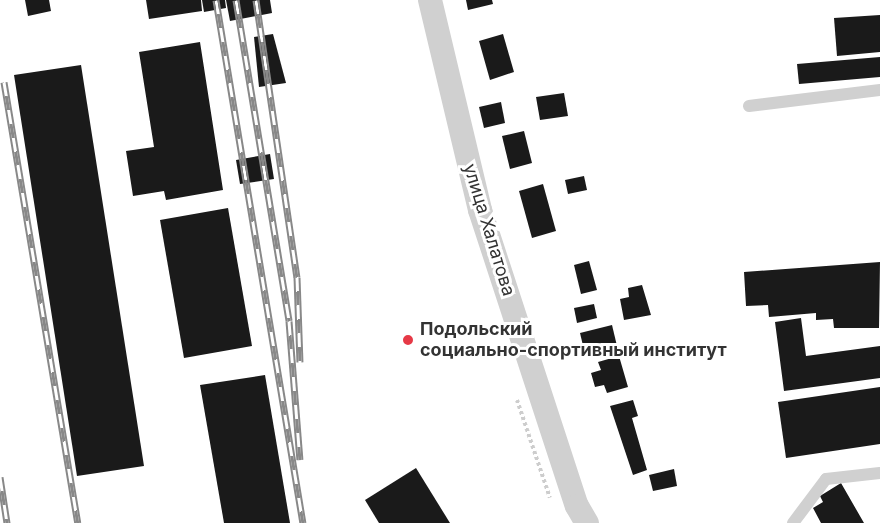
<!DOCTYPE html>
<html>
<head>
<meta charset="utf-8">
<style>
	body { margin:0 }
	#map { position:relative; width:880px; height:523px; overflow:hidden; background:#fff; font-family:Inter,sans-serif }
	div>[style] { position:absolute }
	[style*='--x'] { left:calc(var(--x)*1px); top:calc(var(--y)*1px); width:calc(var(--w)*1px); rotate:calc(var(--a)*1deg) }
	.building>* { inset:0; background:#1a1a1a }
	.path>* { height:4px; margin-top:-2px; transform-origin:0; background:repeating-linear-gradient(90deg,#cdcdcd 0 3px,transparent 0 6px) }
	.service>* { height:12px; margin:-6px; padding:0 6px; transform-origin:6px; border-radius:6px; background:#d0d0d0 }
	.minor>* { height:24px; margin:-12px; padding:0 12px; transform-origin:12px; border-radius:12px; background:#d0d0d0 }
	.rail>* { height:7px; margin-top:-3.5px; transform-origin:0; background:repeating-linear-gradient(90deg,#fff 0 14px,#888 0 28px); box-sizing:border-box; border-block:2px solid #888 }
	.dots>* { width:16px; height:16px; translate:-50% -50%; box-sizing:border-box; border:3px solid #fff; border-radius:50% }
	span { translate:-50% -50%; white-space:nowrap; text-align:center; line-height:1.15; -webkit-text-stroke:6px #fff; paint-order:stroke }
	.street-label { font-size:18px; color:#333 }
	.poi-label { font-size:18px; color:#333; font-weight:700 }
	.left { translate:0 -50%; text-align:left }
</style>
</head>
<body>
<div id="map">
	<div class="building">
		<div style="clip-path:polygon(25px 0,49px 0,51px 11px,28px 16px)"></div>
		<div style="clip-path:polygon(146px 0,201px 0,202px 11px,149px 19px)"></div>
		<div style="clip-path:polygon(202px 0,225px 0,226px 8px,204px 12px)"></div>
		<div style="clip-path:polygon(226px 0,270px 0,272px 13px,230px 21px)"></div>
		<div style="clip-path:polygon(466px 0,492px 0,493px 4px,468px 10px)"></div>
		<div style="clip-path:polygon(880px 15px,880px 52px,837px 56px,834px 18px)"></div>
		<div style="clip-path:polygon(273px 34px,286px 83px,259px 87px,254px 37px)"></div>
		<div style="clip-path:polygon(503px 34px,514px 72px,490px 80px,479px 41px)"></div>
		<div style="clip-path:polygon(200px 42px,223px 190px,166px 200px,164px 191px,133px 196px,126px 151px,154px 147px,139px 52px)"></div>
		<div style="clip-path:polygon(880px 57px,880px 77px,799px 84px,797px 64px)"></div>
		<div style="clip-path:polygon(81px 65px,144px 466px,77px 476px,14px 75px)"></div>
		<div style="clip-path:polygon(564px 93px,568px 116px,540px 120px,536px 97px)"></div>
		<div style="clip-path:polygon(501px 102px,505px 123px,484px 128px,479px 107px)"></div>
		<div style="clip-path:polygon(524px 131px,532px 163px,510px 169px,502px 136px)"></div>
		<div style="clip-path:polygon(270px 154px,274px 179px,240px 184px,236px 160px)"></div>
		<div style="clip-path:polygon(584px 176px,587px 190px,568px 194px,565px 180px)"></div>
		<div style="clip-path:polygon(543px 184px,556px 231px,532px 238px,519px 191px)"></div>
		<div style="clip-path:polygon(228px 208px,252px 346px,184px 358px,160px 220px)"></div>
		<div style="clip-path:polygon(589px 261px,597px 290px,581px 294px,574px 265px)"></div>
		<div style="clip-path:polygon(880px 262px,879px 328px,834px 328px,833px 319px,816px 320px,816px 313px,769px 317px,768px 305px,746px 306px,744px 272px)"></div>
		<div style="clip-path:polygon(642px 285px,651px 315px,624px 320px,620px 299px,629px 297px,628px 288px)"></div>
		<div style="clip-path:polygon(594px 304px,597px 318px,577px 323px,574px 308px)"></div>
		<div style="clip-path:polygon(801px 318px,806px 356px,880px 346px,880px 378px,784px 391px,775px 322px)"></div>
		<div style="clip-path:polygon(612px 325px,617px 346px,585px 354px,580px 333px)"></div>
		<div style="clip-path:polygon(619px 356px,628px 387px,607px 393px,604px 385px,595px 387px,591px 373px,601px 370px,598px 362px)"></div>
		<div style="clip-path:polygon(265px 375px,290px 523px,224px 523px,200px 385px)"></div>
		<div style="clip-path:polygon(880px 387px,880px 444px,786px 458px,778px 402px)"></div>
		<div style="clip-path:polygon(633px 400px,638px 416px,632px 418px,647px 470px,633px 475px,610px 406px)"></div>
		<div style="clip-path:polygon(416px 468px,450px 523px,379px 523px,365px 500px)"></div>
		<div style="clip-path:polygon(674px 469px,677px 486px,653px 491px,649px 475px)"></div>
		<div style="clip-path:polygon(841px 483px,864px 523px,821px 523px,813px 508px,823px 502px,820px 496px)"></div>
	</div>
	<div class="path">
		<div style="--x:517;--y:400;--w:103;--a:71.4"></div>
	</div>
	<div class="service">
		<div style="--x:749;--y:106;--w:132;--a:-7"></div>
		<div style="--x:793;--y:523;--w:55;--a:-53.1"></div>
		<div style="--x:826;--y:479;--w:54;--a:-6.3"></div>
	</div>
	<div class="minor">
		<div style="--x:430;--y:0;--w:216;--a:76.6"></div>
		<div style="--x:480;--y:210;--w:311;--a:71.9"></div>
		<div style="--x:577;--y:506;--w:20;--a:60"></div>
	</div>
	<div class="rail">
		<div style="--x:216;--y:0;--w:530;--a:80.56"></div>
		<div style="--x:236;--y:0;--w:325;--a:80.6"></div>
		<div style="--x:289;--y:321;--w:139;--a:85.5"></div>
		<div style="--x:256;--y:0;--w:280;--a:81.6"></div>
		<div style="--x:297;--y:277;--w:85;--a:88"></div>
		<div style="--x:4;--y:82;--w:447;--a:80.5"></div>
		<div style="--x:0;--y:477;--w:47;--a:81.3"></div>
	</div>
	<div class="dots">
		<div style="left:408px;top:340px;background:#e63946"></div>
	</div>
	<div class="street-label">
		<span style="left:489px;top:230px;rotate:73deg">улица Халатова</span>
	</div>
	<div class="poi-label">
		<span class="left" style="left:420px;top:340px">Подольский<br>социально-спортивный институт</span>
	</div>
</div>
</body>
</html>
